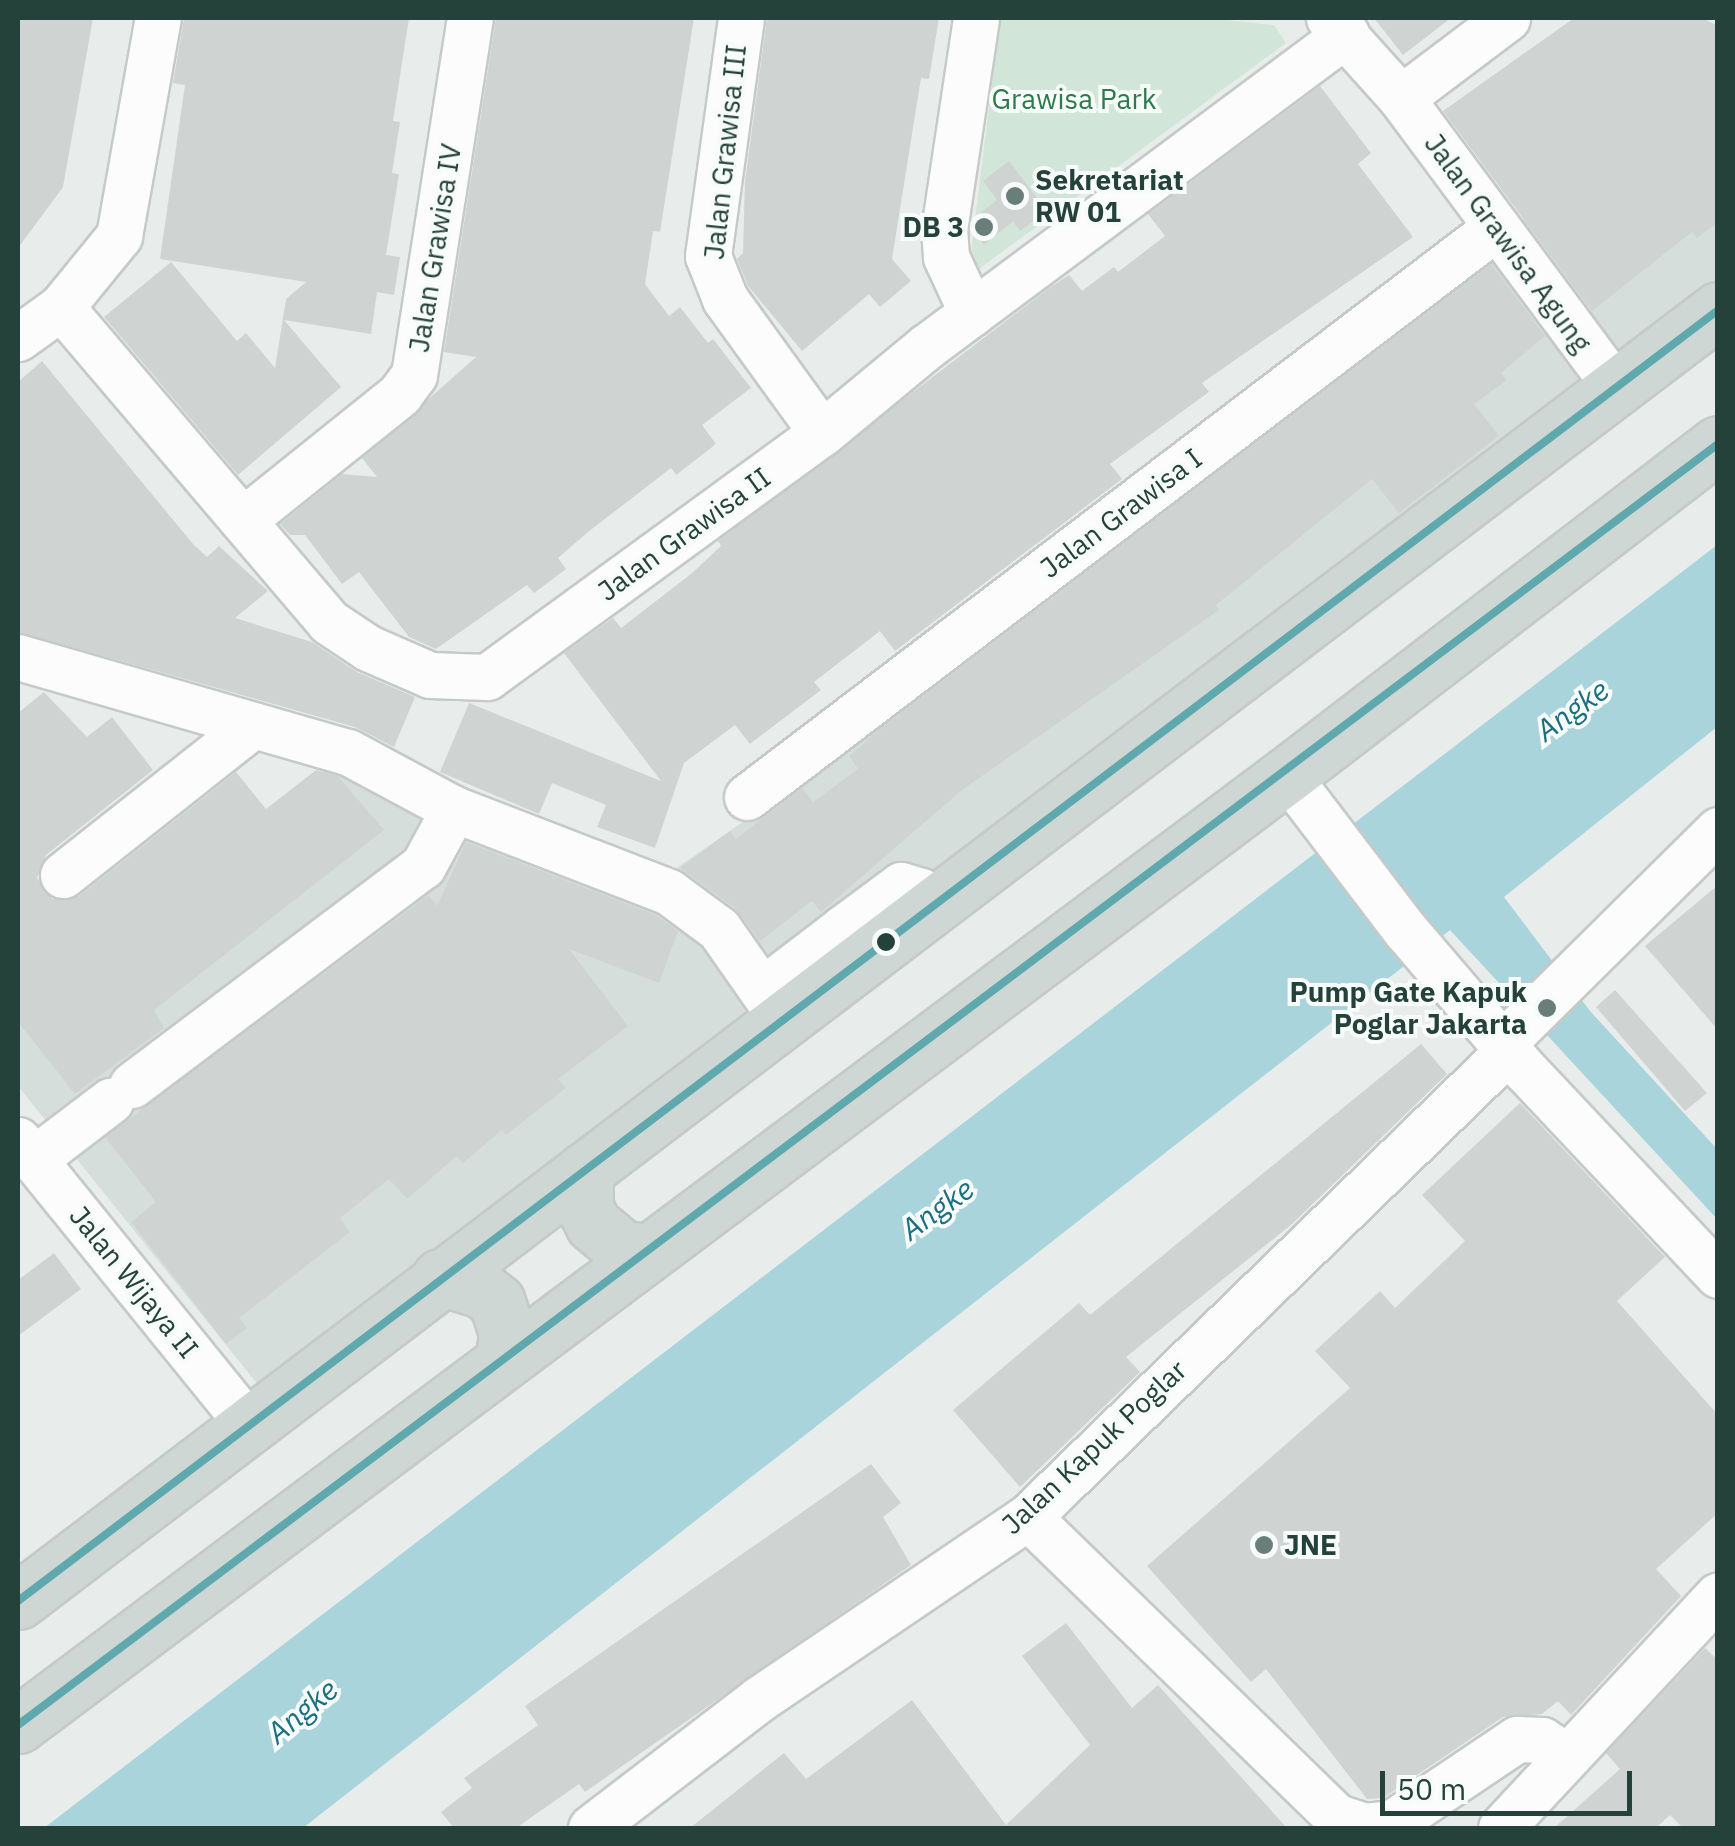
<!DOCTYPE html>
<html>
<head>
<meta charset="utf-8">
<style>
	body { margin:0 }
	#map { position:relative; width:1735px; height:1846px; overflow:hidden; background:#e8edeb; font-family:"IBM Plex Sans",sans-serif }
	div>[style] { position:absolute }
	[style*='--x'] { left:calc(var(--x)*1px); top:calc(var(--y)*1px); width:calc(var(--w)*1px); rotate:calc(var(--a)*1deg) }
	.built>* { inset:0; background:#d6dedb }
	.green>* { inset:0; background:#d1e6d8 }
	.water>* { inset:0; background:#a9d4db }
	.building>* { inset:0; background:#cfd4d2 }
	.roads { filter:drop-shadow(2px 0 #c5cac8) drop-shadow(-2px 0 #c5cac8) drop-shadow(0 2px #c5cac8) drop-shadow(0 -2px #c5cac8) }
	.minor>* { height:45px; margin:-22.5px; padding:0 22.5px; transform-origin:22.5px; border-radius:22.5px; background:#fcfcfc }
	.major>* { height:55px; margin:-27.5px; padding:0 27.5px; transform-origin:27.5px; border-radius:27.5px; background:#cfd7d5 }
	.bus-1>* { height:8px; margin:-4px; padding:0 4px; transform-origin:4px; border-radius:4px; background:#5fa9ae }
	.dots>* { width:28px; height:28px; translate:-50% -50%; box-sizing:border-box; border:5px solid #f7fbf9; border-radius:50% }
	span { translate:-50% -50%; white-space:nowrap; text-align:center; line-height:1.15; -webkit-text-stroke:8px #f7fbf9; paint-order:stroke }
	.park-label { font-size:28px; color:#2d7a4b }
	.street-label { font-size:28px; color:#24423a }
	.poi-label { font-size:28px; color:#24423a; font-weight:700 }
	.left { translate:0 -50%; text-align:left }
	.right { translate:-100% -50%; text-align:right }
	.water-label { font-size:30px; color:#1c6f80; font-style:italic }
	.frame { position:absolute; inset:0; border:20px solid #24423a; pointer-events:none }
	.scale { position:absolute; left:1380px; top:1771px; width:252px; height:45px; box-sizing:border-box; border:5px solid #24423a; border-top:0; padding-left:12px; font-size:30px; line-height:35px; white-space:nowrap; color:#24423a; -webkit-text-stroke:8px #f7fbf9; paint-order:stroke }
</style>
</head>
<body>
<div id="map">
	<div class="built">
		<div style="clip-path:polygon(1717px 70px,1717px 281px,259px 1386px,18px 1086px,18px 1005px,338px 760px,652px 885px,753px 815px)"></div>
	</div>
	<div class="green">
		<div style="clip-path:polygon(1000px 18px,1208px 18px,1274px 25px,1286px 43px,968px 277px)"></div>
	</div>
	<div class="water">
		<div style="clip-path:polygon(1717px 545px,1717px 727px,1504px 897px,1590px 1011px,1717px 1149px,1717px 1219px,1450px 930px,303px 1828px,44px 1828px)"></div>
	</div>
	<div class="building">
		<div style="clip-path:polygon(18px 18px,93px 18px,63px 187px,18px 248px)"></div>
		<div style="clip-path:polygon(184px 18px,409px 18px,393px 121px,400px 122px,392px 173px,399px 174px,386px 255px,400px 257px,394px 295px,377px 292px,371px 334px,284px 320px,341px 387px,238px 475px,104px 317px,171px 262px,237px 341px,246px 333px,275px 368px,286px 299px,306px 282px,160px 259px,185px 85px,173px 83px)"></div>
		<div style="clip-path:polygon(496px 18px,694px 18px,660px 232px,653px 231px,645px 284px,669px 316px,680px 307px,708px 343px,713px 339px,751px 388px,702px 425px,716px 444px,676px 475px,671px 468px,588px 532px,558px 558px,566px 569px,534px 593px,527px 585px,436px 649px,409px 637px,359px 572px,342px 584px,305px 535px,290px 535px,280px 524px,342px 474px,377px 477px,362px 458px,476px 357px,444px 352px)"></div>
		<div style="clip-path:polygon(767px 18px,939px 18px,929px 79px,921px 78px,892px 259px,911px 281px,880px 307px,869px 294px,802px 351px,748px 286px,737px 259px,743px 253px,745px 181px)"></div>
		<div style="clip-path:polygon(1374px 18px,1451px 18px,1403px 55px)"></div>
		<div style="clip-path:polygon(1574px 18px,1702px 18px,1718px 26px,1718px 222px,1697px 238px,1692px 232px,1592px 311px,1443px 111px)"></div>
		<div style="clip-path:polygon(1320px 86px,1371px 153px,1358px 164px,1413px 237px,1202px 383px,1209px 392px,1110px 464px,1122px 479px,895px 651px,880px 631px,814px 682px,821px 690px,750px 744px,735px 725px,684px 763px,655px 848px,597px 827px,606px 805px,552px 783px,539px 814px,440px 772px,469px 703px,661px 781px,564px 653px,613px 618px,621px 628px,691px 574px,721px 546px,718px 541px,1049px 288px,1069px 275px,1082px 291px,1114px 267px,1118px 272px,1165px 236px,1148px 214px)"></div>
		<div style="clip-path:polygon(1009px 161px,1047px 211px,1020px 231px,1013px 221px,984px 245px,971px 229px,972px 220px,997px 200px,983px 181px)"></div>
		<div style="clip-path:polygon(1491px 264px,1545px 336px,1501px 373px,1507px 380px,1474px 404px,1499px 436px,1399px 513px,1372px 479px,1216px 605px,1219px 610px,962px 790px,821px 912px,812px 901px,760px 941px,735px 908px,680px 868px,730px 831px,736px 839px,802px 788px,813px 802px,858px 769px,849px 756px,876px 732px)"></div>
		<div style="clip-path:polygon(42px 361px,193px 544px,207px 557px,219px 546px,268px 591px,235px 618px,312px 642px,357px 672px,415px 697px,394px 747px,355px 727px,18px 632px,18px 382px)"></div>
		<div style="clip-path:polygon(44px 692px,87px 737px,112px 717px,153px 770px,46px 855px,37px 878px,52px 899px,79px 896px,236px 772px,266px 809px,316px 770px,338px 776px,384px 830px,154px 1010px,164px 1028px,75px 1094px,18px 1022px,18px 713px)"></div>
		<div style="clip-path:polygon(466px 842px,656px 915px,678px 931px,659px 983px,569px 949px,628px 1026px,558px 1079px,566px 1088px,506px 1135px,502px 1130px,463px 1163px,457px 1156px,407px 1199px,389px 1179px,340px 1218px,350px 1232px,239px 1318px,247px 1328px,226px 1344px,131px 1222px,156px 1202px,105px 1137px,429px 895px,437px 906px)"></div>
		<div style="clip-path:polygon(1718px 885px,1718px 1030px,1645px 946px)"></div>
		<div style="clip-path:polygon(1615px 990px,1707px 1093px,1685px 1111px,1596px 1007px)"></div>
		<div style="clip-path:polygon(1421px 1044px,1447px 1074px,1292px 1224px,1126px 1357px,1140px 1372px,1020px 1487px,953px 1410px,1079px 1303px,1090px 1315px)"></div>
		<div style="clip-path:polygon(1520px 1103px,1665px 1257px,1617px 1301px,1718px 1415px,1718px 1513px,1656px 1569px,1681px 1596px,1571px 1715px,1558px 1701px,1542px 1714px,1503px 1717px,1383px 1798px,1367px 1799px,1266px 1669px,1251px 1682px,1147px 1566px,1350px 1388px,1315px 1351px,1380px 1291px,1395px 1308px,1465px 1241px,1422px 1195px)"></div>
		<div style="clip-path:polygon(54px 1253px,81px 1289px,18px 1336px,18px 1280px)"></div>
		<div style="clip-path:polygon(871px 1464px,901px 1503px,883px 1517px,911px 1565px,585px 1792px,579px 1784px,516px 1828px,454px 1828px,441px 1812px,472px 1788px,464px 1778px,538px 1725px,525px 1706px)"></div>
		<div style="clip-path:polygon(1066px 1623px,1132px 1708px,1158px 1685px,1287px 1828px,690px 1828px,784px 1753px,806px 1779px,912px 1700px,1006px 1825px,1090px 1745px,1022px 1656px)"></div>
		<div style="clip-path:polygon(1705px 1648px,1718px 1660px,1718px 1828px,1683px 1828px,1670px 1815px,1656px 1828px,1554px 1828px,1620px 1769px,1606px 1753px)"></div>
	</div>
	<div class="roads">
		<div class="minor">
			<div style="--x:741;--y:18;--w:240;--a:97.9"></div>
			<div style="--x:708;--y:256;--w:46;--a:68.4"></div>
			<div style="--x:725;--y:299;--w:165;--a:54.1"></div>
			<div style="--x:1329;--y:18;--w:108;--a:48"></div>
			<div style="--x:1401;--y:98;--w:361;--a:53.4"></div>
			<div style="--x:1401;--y:98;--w:133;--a:-37"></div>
			<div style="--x:61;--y:307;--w:414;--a:49.6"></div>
			<div style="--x:329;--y:622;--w:47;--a:33.7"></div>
			<div style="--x:368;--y:648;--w:68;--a:23.5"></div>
			<div style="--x:430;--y:675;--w:57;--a:2"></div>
			<div style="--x:487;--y:677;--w:414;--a:-36.1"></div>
			<div style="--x:822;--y:433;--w:135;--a:-39.6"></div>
			<div style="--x:926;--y:347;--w:524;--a:-36.69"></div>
			<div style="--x:972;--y:313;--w:62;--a:-114.9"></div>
			<div style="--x:946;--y:257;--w:27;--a:-94"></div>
			<div style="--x:944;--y:230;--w:214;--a:-81.4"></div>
			<div style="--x:18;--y:338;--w:53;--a:-35.8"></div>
			<div style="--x:61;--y:307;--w:92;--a:-50.8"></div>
			<div style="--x:119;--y:236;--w:221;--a:-79.9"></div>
			<div style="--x:243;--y:520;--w:201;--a:-38.7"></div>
			<div style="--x:400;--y:394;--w:24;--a:-54"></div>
			<div style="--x:414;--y:375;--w:361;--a:-81.1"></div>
			<div style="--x:18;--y:657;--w:343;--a:16.1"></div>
			<div style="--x:348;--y:752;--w:120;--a:28.3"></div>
			<div style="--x:454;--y:809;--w:230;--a:21.1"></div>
			<div style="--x:669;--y:892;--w:62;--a:36.5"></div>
			<div style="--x:719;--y:929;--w:113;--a:55"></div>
			<div style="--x:1287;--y:775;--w:196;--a:52.7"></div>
			<div style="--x:1406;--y:931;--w:182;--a:49.5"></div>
			<div style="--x:1524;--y:1069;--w:283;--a:46.7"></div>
			<div style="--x:747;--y:797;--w:938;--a:-37.25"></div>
			<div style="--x:63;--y:875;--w:242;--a:-38.3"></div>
			<div style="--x:843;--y:928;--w:72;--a:-36.6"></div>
			<div style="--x:901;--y:885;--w:21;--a:17"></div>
			<div style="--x:921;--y:891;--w:22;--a:58"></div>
			<div style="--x:762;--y:990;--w:102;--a:-37.4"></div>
			<div style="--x:843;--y:928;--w:39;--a:54"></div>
			<div style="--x:1503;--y:1043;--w:303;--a:-44.7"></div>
			<div style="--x:132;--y:1085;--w:364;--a:-37"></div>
			<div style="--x:423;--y:866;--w:65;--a:-61.5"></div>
			<div style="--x:18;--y:1140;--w:367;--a:51"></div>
			<div style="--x:34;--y:1159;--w:96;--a:-37.3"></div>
			<div style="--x:1028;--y:1517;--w:431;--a:44.2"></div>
			<div style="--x:1337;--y:1817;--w:28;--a:18"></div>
			<div style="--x:1364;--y:1826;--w:28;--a:-6"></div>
			<div style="--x:1392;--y:1823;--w:151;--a:-33.9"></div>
			<div style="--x:1517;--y:1739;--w:25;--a:2"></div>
			<div style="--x:1542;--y:1740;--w:30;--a:34"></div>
			<div style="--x:591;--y:1828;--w:212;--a:-37.5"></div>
			<div style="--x:759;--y:1699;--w:325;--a:-34.1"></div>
			<div style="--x:1028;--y:1517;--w:669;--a:-44.15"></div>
			<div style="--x:1501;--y:1828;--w:318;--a:-47"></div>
		</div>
		<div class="major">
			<div style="--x:585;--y:1170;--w:38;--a:90"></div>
			<div style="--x:585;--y:1208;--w:18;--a:63"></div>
			<div style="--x:593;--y:1224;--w:38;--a:40"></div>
			<div style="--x:622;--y:1248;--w:24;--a:12"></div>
			<div style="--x:440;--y:1277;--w:44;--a:17.2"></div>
			<div style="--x:482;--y:1290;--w:19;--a:39"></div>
			<div style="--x:497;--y:1302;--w:33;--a:72"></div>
			<div style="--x:507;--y:1333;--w:25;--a:97"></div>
			<div style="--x:18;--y:1601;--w:2135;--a:-37.21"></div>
			<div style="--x:18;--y:1725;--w:1585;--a:-36.82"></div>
			<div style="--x:1287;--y:775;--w:543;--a:-37.52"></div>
		</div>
	</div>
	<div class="bus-1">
		<div style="--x:18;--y:1601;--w:2135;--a:-37.21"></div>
		<div style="--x:18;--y:1725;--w:2129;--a:-37"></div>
	</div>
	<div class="dots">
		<div style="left:1015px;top:196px;background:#697e78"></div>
		<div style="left:984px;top:227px;background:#697e78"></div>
		<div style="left:886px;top:942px;background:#24423a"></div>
		<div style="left:1547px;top:1008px;background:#697e78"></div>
		<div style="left:1264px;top:1545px;background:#697e78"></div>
	</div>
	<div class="park-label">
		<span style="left:1074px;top:99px">Grawisa Park</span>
	</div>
	<div class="street-label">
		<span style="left:725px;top:152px;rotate:-84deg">Jalan Grawisa III</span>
		<span style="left:1508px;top:243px;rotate:54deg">Jalan Grawisa Agung</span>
		<span style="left:435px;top:248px;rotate:-81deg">Jalan Grawisa IV</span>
		<span style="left:1121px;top:513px;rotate:-37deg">Jalan Grawisa I</span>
		<span style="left:684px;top:534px;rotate:-36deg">Jalan Grawisa II</span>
		<span style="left:134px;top:1282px;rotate:51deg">Jalan Wijaya II</span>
		<span style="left:1094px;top:1447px;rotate:-43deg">Jalan Kapuk Poglar</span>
	</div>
	<div class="poi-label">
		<span class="left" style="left:1035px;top:196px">Sekretariat<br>RW 01</span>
		<span class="right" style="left:964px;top:227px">DB 3</span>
		<span class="right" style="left:1527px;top:1008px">Pump Gate Kapuk<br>Poglar Jakarta</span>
		<span class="left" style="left:1284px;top:1545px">JNE</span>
	</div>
	<div class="water-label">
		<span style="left:1572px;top:710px;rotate:-36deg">Angke</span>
		<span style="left:937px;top:1209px;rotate:-36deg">Angke</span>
		<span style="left:302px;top:1711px;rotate:-40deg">Angke</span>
	</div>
	<div class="frame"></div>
	<div class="scale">50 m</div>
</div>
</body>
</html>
